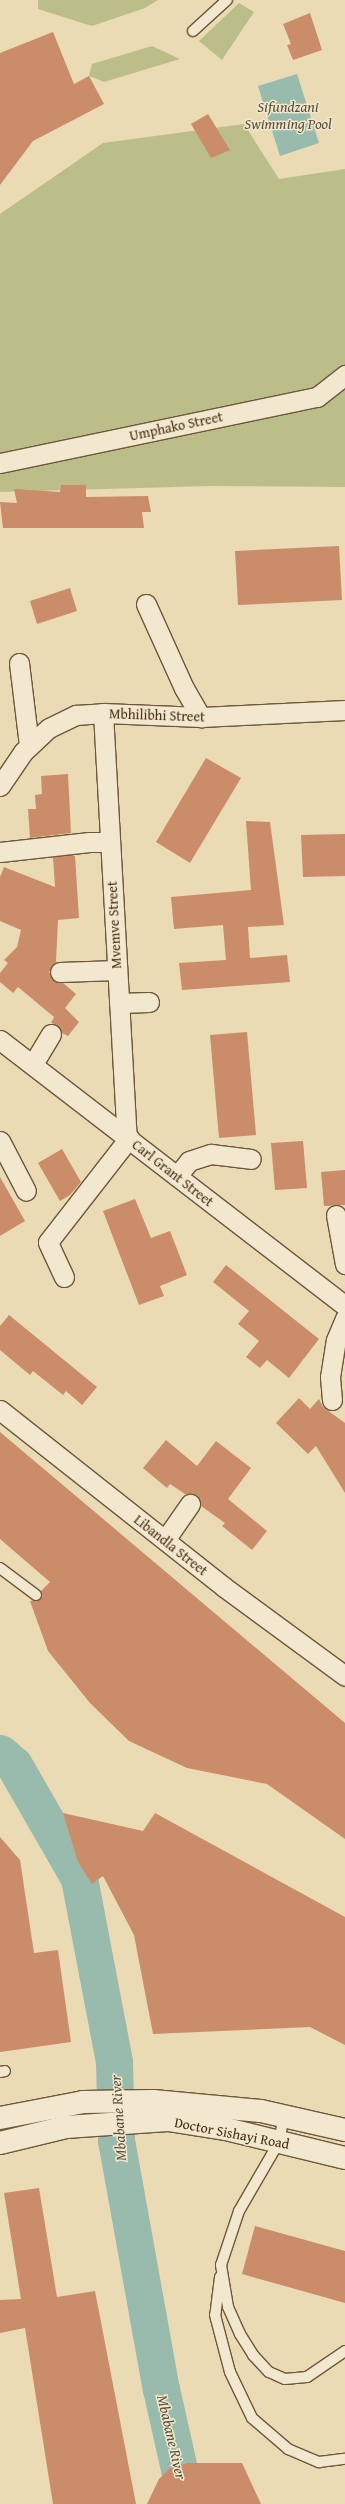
<!DOCTYPE html>
<html>
<head>
<meta charset="utf-8">
<style>
	body { margin:0 }
	#map { position:relative; width:345px; height:2504px; overflow:hidden; background:#eadbb5; font-family:"Gentium Book Plus",serif }
	div>[style] { position:absolute }
	[style*='--x'] { left:calc(var(--x)*1px); top:calc(var(--y)*1px); width:calc(var(--w)*1px); rotate:calc(var(--a)*1deg) }
	.green>* { inset:0; background:#bcbe8a }
	.water>* { inset:0; background:#98bbad }
	.river>* { height:37px; margin:-18.5px; padding:0 18.5px; transform-origin:18.5px; border-radius:18.5px; background:#98bbad }
	.building>* { inset:0; background:#cb8c69 }
	.roads { filter:drop-shadow(1px 0 #6e573b) drop-shadow(-1px 0 #6e573b) drop-shadow(0 1px #6e573b) drop-shadow(0 -1px #6e573b) }
	.lane>* { height:10px; margin:-5px; padding:0 5px; transform-origin:5px; border-radius:5px; background:#f1e8cf }
	.street>* { height:19px; margin:-9.5px; padding:0 9.5px; transform-origin:9.5px; border-radius:9.5px; background:#f1e8cf }
	.secondary>* { height:22px; margin:-11px; padding:0 11px; transform-origin:11px; border-radius:11px; background:#f1e8cf }
	span { translate:-50% -50%; white-space:nowrap; text-align:center; line-height:1.15; -webkit-text-stroke:3px #f1e8cf; paint-order:stroke }
	.street-label { font-size:14px; color:#452b12 }
	.water-label { font-size:15px; color:#5a4f39; font-style:italic }
</style>
</head>
<body>
<div id="map">
	<div class="green">
		<div style="clip-path:polygon(38px 0,158px 0,145px 8px,92px 26px,38px 9px)"></div>
		<div style="clip-path:polygon(239px 3px,254px 12px,222px 60px,199px 41px)"></div>
		<div style="clip-path:polygon(152px 46px,180px 59px,104px 82px,89px 76px,92px 64px)"></div>
		<div style="clip-path:polygon(244px 124px,279px 179px,345px 169px,345px 487px,209px 486px,0 492px,0 214px,103px 143px)"></div>
	</div>
	<div class="water">
		<div style="clip-path:polygon(297px 74px,319px 143px,280px 156px,258px 86px)"></div>
	</div>
	<div class="river">
		<div style="--x:0;--y:1753;--w:18;--a:41"></div>
		<div style="--x:14;--y:1765;--w:130;--a:60.1"></div>
		<div style="--x:79;--y:1878;--w:187;--a:79.2"></div>
		<div style="--x:114;--y:2062;--w:78;--a:88.5"></div>
		<div style="--x:116;--y:2140;--w:253;--a:79.8"></div>
		<div style="--x:161;--y:2389;--w:118;--a:77.3"></div>
	</div>
	<div class="building">
		<div style="clip-path:polygon(310px 13px,322px 50px,293px 60px,287px 45px,291px 44px,283px 24px)"></div>
		<div style="clip-path:polygon(53px 32px,74px 84px,89px 76px,104px 104px,33px 141px,0 185px,0 53px)"></div>
		<div style="clip-path:polygon(208px 114px,230px 150px,211px 158px,191px 124px)"></div>
		<div style="clip-path:polygon(61px 485px,86px 485px,86px 497px,148px 496px,151px 512px,142px 512px,144px 528px,3px 528px,0 502px,17px 503px,14px 489px,60px 492px)"></div>
		<div style="clip-path:polygon(339px 546px,342px 600px,238px 605px,235px 551px)"></div>
		<div style="clip-path:polygon(70px 588px,77px 611px,37px 624px,30px 601px)"></div>
		<div style="clip-path:polygon(206px 758px,241px 778px,190px 863px,156px 842px)"></div>
		<div style="clip-path:polygon(68px 774px,71px 833px,30px 838px,28px 809px,36px 809px,35px 795px,42px 794px,41px 776px)"></div>
		<div style="clip-path:polygon(246px 821px,270px 822px,284px 925px,248px 927px,250px 958px,287px 955px,290px 982px,182px 990px,179px 963px,226px 960px,223px 925px,174px 929px,171px 897px,251px 890px)"></div>
		<div style="clip-path:polygon(345px 834px,345px 876px,303px 877px,301px 835px)"></div>
		<div style="clip-path:polygon(72px 855px,75px 856px,79px 918px,58px 920px,56px 962px,49px 972px,55px 981px,63px 983px,76px 994px,65px 1008px,79px 1022px,68px 1036px,62px 1033px,57px 1025px,51px 1023px,54px 1017px,18px 987px,13px 993px,0 982px,0 973px,8px 963px,4px 960px,17px 947px,21px 930px,0 921px,0 877px,4px 867px,55px 887px,53px 857px)"></div>
		<div style="clip-path:polygon(247px 1032px,256px 1135px,219px 1138px,210px 1035px)"></div>
		<div style="clip-path:polygon(303px 1141px,307px 1188px,275px 1190px,271px 1143px)"></div>
		<div style="clip-path:polygon(62px 1149px,81px 1182px,70px 1195px,60px 1201px,38px 1163px)"></div>
		<div style="clip-path:polygon(345px 1170px,345px 1205px,324px 1206px,321px 1172px)"></div>
		<div style="clip-path:polygon(0 1177px,25px 1221px,0 1236px)"></div>
		<div style="clip-path:polygon(135px 1199px,151px 1238px,170px 1231px,187px 1275px,160px 1286px,164px 1296px,139px 1305px,103px 1211px)"></div>
		<div style="clip-path:polygon(226px 1265px,319px 1339px,289px 1378px,267px 1360px,260px 1368px,246px 1357px,259px 1341px,238px 1324px,249px 1311px,213px 1282px)"></div>
		<div style="clip-path:polygon(9px 1315px,97px 1387px,82px 1405px,66px 1391px,63px 1395px,33px 1371px,30px 1375px,0 1350px,0 1326px)"></div>
		<div style="clip-path:polygon(299px 1398px,310px 1409px,319px 1399px,323px 1407px,345px 1423px,345px 1493px,316px 1446px,308px 1454px,276px 1423px)"></div>
		<div style="clip-path:polygon(0 1432px,345px 1723px,345px 1839px,267px 1784px,187px 1768px,129px 1741px,90px 1703px,48px 1651px,30px 1601px,41px 1599px,41px 1591px,50px 1582px,0 1539px)"></div>
		<div style="clip-path:polygon(166px 1440px,197px 1466px,216px 1441px,251px 1468px,228px 1499px,267px 1531px,252px 1550px,222px 1526px,225px 1523px,201px 1506px,197px 1495px,185px 1494px,170px 1484px,167px 1488px,143px 1468px)"></div>
		<div style="clip-path:polygon(63px 1813px,143px 1831px,155px 1813px,345px 1917px,345px 2045px,310px 2027px,153px 2034px,134px 1935px,103px 1876px,92px 1884px,78px 1862px)"></div>
		<div style="clip-path:polygon(0 1837px,20px 1860px,34px 1953px,58px 1950px,71px 2042px,0 2052px)"></div>
		<div style="clip-path:polygon(39px 2188px,57px 2297px,95px 2291px,136px 2504px,53px 2504px,25px 2328px,0 2333px,0 2300px,21px 2299px,4px 2193px)"></div>
		<div style="clip-path:polygon(255px 2226px,345px 2251px,345px 2303px,242px 2274px)"></div>
		<div style="clip-path:polygon(188px 2463px,242px 2463px,261px 2504px,147px 2504px,159px 2479px,170px 2468px)"></div>
	</div>
	<div class="roads">
		<div class="lane">
			<div style="--x:193;--y:31;--w:46;--a:-42.4"></div>
			<div style="--x:0;--y:1568;--w:45;--a:36.9"></div>
			<div style="--x:0;--y:2072;--w:5;--a:-11"></div>
			<div style="--x:284;--y:2116;--w:26;--a:101"></div>
			<div style="--x:279;--y:2142;--w:80;--a:120.1"></div>
			<div style="--x:239;--y:2211;--w:57;--a:108.4"></div>
			<div style="--x:221;--y:2265;--w:43;--a:80.5"></div>
			<div style="--x:228;--y:2307;--w:30;--a:66"></div>
			<div style="--x:240;--y:2334;--w:25;--a:58"></div>
			<div style="--x:253;--y:2355;--w:23;--a:47"></div>
			<div style="--x:269;--y:2372;--w:17;--a:24"></div>
			<div style="--x:285;--y:2379;--w:22;--a:-5"></div>
			<div style="--x:307;--y:2377;--w:46;--a:-34.4"></div>
			<div style="--x:220;--y:2277;--w:38;--a:97"></div>
			<div style="--x:215;--y:2315;--w:59;--a:75.3"></div>
			<div style="--x:230;--y:2372;--w:51;--a:64.4"></div>
			<div style="--x:252;--y:2418;--w:48;--a:40.7"></div>
			<div style="--x:288;--y:2449;--w:34;--a:23"></div>
			<div style="--x:319;--y:2462;--w:26;--a:-7"></div>
		</div>
		<div class="street">
			<div style="--x:0;--y:463;--w:324;--a:-11.8"></div>
			<div style="--x:317;--y:397;--w:36;--a:-38"></div>
			<div style="--x:146;--y:604;--w:92;--a:65.7"></div>
			<div style="--x:184;--y:688;--w:34;--a:60"></div>
			<div style="--x:19;--y:663;--w:84;--a:83.1"></div>
			<div style="--x:103;--y:713;--w:425;--a:86.8"></div>
			<div style="--x:0;--y:786;--w:41;--a:-55.9"></div>
			<div style="--x:23;--y:752;--w:35;--a:-43"></div>
			<div style="--x:49;--y:728;--w:30;--a:-26"></div>
			<div style="--x:76;--y:715;--w:27;--a:-4"></div>
			<div style="--x:103;--y:713;--w:98;--a:2.3"></div>
			<div style="--x:201;--y:717;--w:144;--a:-2.8"></div>
			<div style="--x:0;--y:852;--w:90;--a:-6.4"></div>
			<div style="--x:89;--y:842;--w:21;--a:0"></div>
			<div style="--x:60;--y:972;--w:57;--a:-2"></div>
			<div style="--x:119;--y:1003;--w:30;--a:-2"></div>
			<div style="--x:0;--y:1040;--w:436;--a:37.6"></div>
			<div style="--x:33;--y:1064;--w:35;--a:-59"></div>
			<div style="--x:0;--y:1141;--w:56;--a:62.5"></div>
			<div style="--x:177;--y:1176;--w:19;--a:-51"></div>
			<div style="--x:189;--y:1161;--w:23;--a:-18"></div>
			<div style="--x:211;--y:1154;--w:40;--a:7.1"></div>
			<div style="--x:336;--y:1215;--w:50;--a:79.6"></div>
			<div style="--x:64;--y:1277;--w:38;--a:-115"></div>
			<div style="--x:48;--y:1242;--w:132;--a:-52.1"></div>
			<div style="--x:332;--y:1400;--w:23;--a:-95"></div>
			<div style="--x:330;--y:1377;--w:37;--a:-81"></div>
			<div style="--x:336;--y:1340;--w:23;--a:-67"></div>
			<div style="--x:0;--y:1410;--w:285;--a:38.3"></div>
			<div style="--x:224;--y:1587;--w:150;--a:36.3"></div>
			<div style="--x:165;--y:1540;--w:44;--a:-55.2"></div>
		</div>
		<div class="secondary">
			<div style="--x:0;--y:2118;--w:85;--a:-10.9"></div>
			<div style="--x:83;--y:2102;--w:70;--a:-0.8"></div>
			<div style="--x:153;--y:2101;--w:108;--a:5.3"></div>
			<div style="--x:261;--y:2111;--w:86;--a:12.7"></div>
			<div style="--x:0;--y:2143;--w:68;--a:-13.6"></div>
			<div style="--x:66;--y:2127;--w:102;--a:-3.9"></div>
			<div style="--x:168;--y:2120;--w:59;--a:8.8"></div>
			<div style="--x:226;--y:2129;--w:122;--a:13.7"></div>
		</div>
	</div>
	<div class="street-label">
		<span style="left:176px;top:426px;rotate:-12deg">Umphako Street</span>
		<span style="left:157px;top:715px;rotate:2deg">Mbhilibhi Street</span>
		<span style="left:114px;top:925px;rotate:-93deg">Mvemve Street</span>
		<span style="left:173px;top:1173px;rotate:38deg">Carl Grant Street</span>
		<span style="left:171px;top:1545px;rotate:38deg">Libandla Street</span>
		<span style="left:232px;top:2133px;rotate:11deg">Doctor Sishayi Road</span>
	</div>
	<div class="water-label">
		<span style="left:288px;top:115px">Sifundzani<br>Swimming Pool</span>
		<span style="left:118px;top:2118px;rotate:-94deg">Mbabane River</span>
		<span style="left:172px;top:2437px;rotate:77deg">Mbabane River</span>
	</div>
</div>
</body>
</html>
